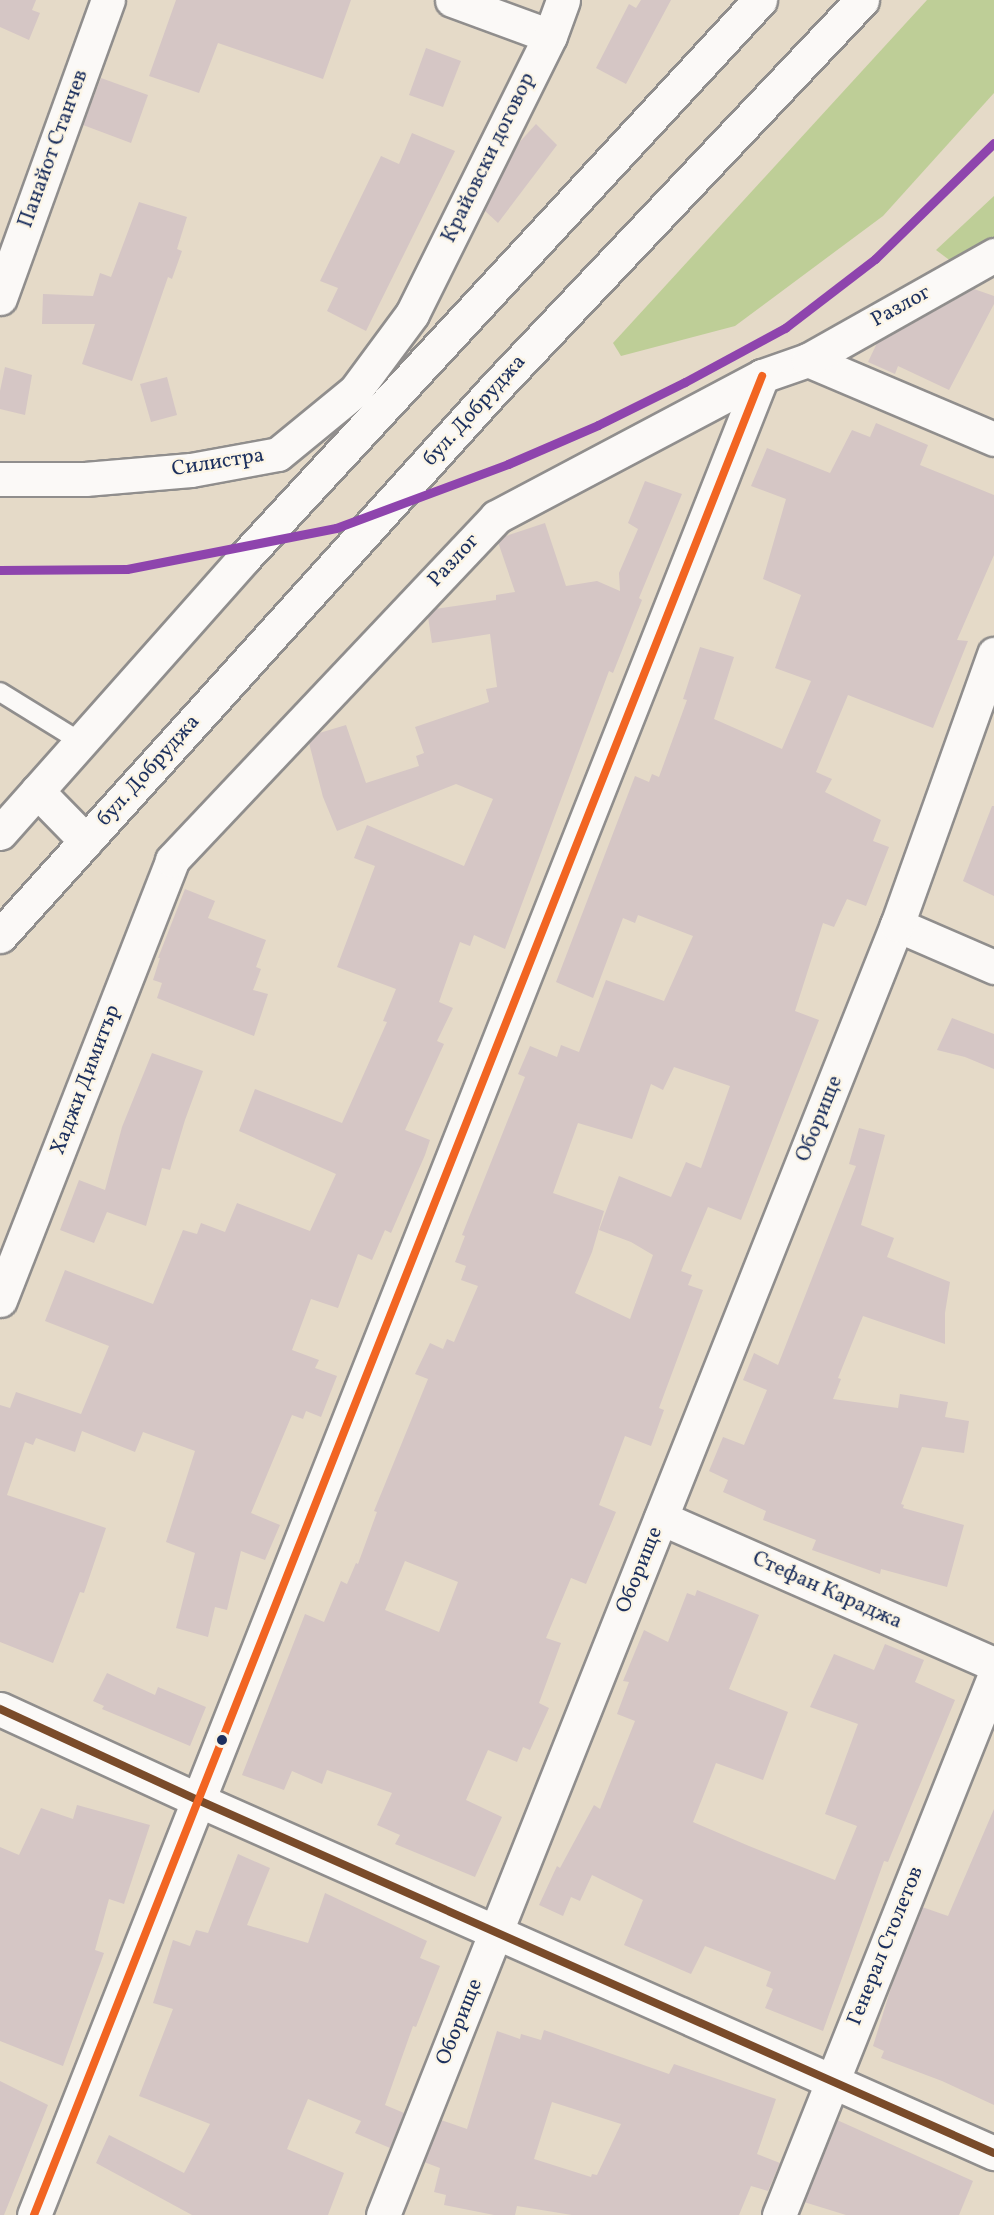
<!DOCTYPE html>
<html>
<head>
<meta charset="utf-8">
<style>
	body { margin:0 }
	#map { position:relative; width:994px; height:2215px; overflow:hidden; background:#e5dac8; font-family:Vollkorn,serif }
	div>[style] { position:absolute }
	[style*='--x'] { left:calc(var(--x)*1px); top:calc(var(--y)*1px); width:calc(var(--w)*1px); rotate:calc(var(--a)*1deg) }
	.green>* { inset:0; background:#bece97 }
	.building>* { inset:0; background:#d5c6c5 }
	.roads { filter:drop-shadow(2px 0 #908e8d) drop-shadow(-2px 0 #908e8d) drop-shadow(0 2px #908e8d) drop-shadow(0 -2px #908e8d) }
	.lane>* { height:18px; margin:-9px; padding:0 9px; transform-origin:9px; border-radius:9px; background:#fbf9f7 }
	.street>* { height:33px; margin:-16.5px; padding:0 16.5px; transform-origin:16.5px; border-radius:16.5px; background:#fbf9f7 }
	.secondary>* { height:33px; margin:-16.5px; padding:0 16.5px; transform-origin:16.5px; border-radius:16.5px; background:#fbf9f7 }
	.bus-1>* { height:8px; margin:-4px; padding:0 4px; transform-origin:4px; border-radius:4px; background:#7a4b2a }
	.bus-2>* { height:8px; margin:-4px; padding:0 4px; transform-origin:4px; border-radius:4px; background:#f26522 }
	.rail-1>* { height:9px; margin:-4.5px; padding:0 4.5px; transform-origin:4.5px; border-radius:4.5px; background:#8e44ad }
	.dots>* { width:16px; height:16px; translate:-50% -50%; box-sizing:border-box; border:3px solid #fcf5e5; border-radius:50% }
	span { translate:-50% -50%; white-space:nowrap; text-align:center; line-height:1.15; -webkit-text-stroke:4.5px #fcf5e5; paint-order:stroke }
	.street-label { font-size:21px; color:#1b2f5e }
</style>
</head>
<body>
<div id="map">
	<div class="green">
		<div style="clip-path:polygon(927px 0,994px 0,994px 93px,883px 216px,735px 326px,621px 356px,613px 343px)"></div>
		<div style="clip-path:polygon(994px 196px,994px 241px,952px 262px,936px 250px)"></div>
	</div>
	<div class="building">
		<div style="clip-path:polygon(0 0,36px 0,32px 10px,40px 13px,29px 40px,0 27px)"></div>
		<div style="clip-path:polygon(176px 0,351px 0,323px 79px,218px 43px,199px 93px,149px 76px)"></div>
		<div style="clip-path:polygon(641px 0,671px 0,626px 84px,596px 68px,629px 4px,636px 8px)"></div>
		<div style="clip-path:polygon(426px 48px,461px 61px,443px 107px,409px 95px)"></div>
		<div style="clip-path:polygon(101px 78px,148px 95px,131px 143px,83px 125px)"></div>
		<div style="clip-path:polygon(536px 124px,557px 145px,498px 223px,484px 210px,516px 146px)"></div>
		<div style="clip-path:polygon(412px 133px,455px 151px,366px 331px,327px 311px,338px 288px,320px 281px,381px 156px,399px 164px)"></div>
		<div style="clip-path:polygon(139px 202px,187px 217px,177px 249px,182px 251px,172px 279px,168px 277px,132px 381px,82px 364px,95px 324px,42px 324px,43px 294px,93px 296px,100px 273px,111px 277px)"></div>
		<div style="clip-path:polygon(974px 289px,994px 296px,994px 304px,949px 390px,898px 366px,895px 374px,868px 362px,877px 343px)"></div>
		<div style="clip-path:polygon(5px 367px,32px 375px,25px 415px,0 409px,0 391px)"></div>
		<div style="clip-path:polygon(167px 377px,177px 415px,151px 422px,140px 384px)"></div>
		<div style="clip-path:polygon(evenodd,876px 423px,928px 445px,920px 465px,994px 495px,994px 555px,957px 640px,968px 641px,933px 728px,848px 695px,816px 772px,832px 779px,825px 792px,881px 820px,873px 841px,889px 847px,866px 906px,847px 899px,834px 927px,823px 923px,795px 1011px,819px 1020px,741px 1220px,708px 1207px,681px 1271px,692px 1275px,688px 1285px,703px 1290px,659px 1408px,664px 1410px,651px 1446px,625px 1436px,599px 1505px,616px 1512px,586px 1584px,571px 1578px,546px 1638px,561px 1643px,539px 1703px,549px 1708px,530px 1750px,523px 1747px,517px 1762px,488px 1750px,466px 1800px,502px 1817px,475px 1877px,395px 1844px,400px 1835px,377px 1825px,392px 1793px,327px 1770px,322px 1784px,292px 1771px,284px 1790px,242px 1775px,305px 1614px,324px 1622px,341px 1581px,347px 1584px,356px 1563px,358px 1564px,377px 1512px,374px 1511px,428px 1379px,415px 1374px,430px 1343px,443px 1349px,447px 1339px,454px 1342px,478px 1286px,461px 1280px,466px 1266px,455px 1262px,465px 1236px,462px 1235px,525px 1077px,518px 1074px,530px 1046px,557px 1057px,561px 1045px,579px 1052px,606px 980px,664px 1001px,693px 936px,638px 915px,635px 923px,623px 918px,593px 998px,556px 982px,635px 776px,649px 782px,652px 774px,659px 777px,687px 700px,683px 699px,700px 647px,734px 657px,714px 719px,782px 749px,811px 681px,775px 668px,801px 595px,763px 579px,786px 499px,751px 486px,767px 448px,830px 473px,852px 430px,870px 437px,876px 423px,674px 1067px,730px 1086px,701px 1168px,686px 1162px,671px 1197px,619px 1176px,599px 1230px,631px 1242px,653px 1255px,630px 1319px,575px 1293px,592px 1252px,604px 1211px,553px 1193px,578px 1123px,632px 1139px,651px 1084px,663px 1090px,674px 1067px,876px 423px,405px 1561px,458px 1582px,439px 1632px,385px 1610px,405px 1561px)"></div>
		<div style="clip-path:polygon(645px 481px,682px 494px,639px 598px,642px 600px,613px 673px,609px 671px,505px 949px,474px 935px,470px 946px,460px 942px,439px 1002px,453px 1008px,437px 1041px,444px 1044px,405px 1130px,430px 1140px,425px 1155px,391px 1233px,385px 1230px,372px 1260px,358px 1254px,338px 1308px,311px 1299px,292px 1350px,319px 1360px,315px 1368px,337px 1376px,321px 1417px,306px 1411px,303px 1419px,292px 1415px,251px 1513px,280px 1525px,265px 1560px,241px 1551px,227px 1610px,215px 1607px,208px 1637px,176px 1628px,195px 1553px,166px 1542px,195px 1451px,143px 1432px,135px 1452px,82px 1431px,75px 1452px,36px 1438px,33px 1445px,25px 1442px,7px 1495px,106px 1528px,84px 1593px,80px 1592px,53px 1663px,0 1642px,0 1405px,10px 1408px,16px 1392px,81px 1414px,109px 1346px,45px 1321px,65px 1270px,153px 1304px,183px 1230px,197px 1234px,201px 1223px,225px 1232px,237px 1203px,310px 1231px,336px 1174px,239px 1131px,255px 1089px,342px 1123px,387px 1022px,383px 1021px,396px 989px,337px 967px,375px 866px,354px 858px,367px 825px,464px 866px,493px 799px,456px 784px,337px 831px,323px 797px,309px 743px,316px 734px,346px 725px,366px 783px,419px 766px,416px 756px,424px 753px,415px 727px,489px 702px,486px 689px,497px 687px,490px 634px,432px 643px,428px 617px,435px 609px,496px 600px,496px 595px,515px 592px,498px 542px,503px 537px,545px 523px,566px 586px,597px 581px,620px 591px,619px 573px,638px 529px,628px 523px)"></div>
		<div style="clip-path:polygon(992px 806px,994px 806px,994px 896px,963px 881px)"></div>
		<div style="clip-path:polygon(185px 889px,215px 901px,208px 918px,266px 940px,256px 967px,261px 969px,253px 990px,268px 994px,254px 1036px,157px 998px,162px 983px,153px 980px,160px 958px,158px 958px)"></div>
		<div style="clip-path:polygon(952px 1018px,994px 1034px,994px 1069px,965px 1057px,937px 1050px)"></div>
		<div style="clip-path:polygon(152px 1053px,203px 1071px,185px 1120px,170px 1170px,162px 1168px,146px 1226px,107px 1212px,94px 1243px,60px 1230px,79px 1180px,105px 1190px,122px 1127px)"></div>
		<div style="clip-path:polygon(859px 1128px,885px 1135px,861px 1225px,894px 1238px,887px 1257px,950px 1282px,945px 1313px,945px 1344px,863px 1316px,838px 1378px,841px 1379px,833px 1399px,898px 1408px,900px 1394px,948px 1402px,945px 1417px,969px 1421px,964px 1453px,922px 1447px,901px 1504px,904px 1505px,903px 1508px,964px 1525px,947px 1587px,881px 1569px,880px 1574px,812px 1550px,816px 1540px,763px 1520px,766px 1511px,723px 1492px,728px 1480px,709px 1471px,723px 1437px,744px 1445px,767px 1390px,743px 1380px,754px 1353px,778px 1365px,856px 1166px,849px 1164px)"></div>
		<div style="clip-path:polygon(697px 1590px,759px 1615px,729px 1689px,788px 1712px,763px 1780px,716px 1763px,693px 1822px,749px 1846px,835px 1880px,857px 1826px,825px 1814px,858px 1724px,810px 1707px,834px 1654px,874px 1670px,885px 1644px,924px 1660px,915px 1682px,955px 1700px,888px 1862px,884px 1861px,823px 2031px,765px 2008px,773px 1989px,766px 1986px,771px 1972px,705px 1946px,691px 1974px,624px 1945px,643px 1900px,592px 1875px,580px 1901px,571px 1897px,563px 1916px,539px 1905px,557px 1866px,560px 1868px,594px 1805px,600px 1809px,635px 1721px,617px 1714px,629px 1682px,623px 1681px,644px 1630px,668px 1642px,687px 1593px,695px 1596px)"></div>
		<div style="clip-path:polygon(107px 1673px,155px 1695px,158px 1687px,206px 1707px,190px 1746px,102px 1709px,104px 1706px,93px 1701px)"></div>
		<div style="clip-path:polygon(77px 1805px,150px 1825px,124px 1904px,109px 1899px,95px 1950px,104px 1953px,63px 2066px,0 2041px,0 1847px,19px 1855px,41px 1808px,73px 1819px)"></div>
		<div style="clip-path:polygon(994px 1809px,994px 2105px,942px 2081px,881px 2058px,884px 2051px,873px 2046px,895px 1975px,922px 1907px,948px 1916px)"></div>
		<div style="clip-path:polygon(238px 1854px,270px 1868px,247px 1925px,308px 1943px,325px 1893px,427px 1941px,420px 1958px,440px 1966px,416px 2027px,413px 2026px,385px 2105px,404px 2113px,390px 2148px,355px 2133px,361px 2121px,308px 2099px,287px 2149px,344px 2173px,328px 2215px,192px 2215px,96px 2163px,109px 2135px,184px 2173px,210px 2124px,139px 2096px,173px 2009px,153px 2003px,173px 1940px,190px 1946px,196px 1930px,208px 1933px)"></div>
		<div style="clip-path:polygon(evenodd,544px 2030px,669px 2074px,674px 2064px,776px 2099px,757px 2154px,780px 2163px,768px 2191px,751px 2186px,739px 2215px,572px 2215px,517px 2206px,515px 2215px,494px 2215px,444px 2205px,446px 2195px,434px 2192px,440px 2168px,424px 2162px,441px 2120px,467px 2129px,497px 2031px,520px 2039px,521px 2034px,541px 2040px,544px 2030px,552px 2102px,621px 2124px,597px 2175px,592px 2174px,591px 2177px,534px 2159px,552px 2102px)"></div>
		<div style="clip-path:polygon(0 2081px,48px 2105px,4px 2215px,0 2215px)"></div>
		<div style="clip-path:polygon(837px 2120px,973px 2181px,959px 2215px,846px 2215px,804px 2202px)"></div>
	</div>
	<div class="roads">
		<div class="lane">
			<div style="--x:0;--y:692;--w:95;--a:31.7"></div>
		</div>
		<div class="street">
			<div style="--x:452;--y:0;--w:104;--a:20.2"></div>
			<div style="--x:0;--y:298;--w:317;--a:-70.1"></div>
			<div style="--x:808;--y:360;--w:202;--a:23"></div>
			<div style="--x:0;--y:479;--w:85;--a:0"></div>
			<div style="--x:85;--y:479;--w:106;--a:-4.9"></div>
			<div style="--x:191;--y:470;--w:88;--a:-10.4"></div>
			<div style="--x:278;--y:454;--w:99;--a:-39.3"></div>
			<div style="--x:355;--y:391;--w:96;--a:-53.5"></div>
			<div style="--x:412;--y:314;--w:310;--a:-63.6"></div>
			<div style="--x:550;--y:36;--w:38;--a:-70"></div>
			<div style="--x:897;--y:925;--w:106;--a:23.4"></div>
			<div style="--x:0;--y:1300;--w:472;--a:-68.6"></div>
			<div style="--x:172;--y:860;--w:472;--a:-46.6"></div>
			<div style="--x:496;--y:517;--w:301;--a:-27.9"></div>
			<div style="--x:762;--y:376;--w:49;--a:-19.2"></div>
			<div style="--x:808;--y:360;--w:214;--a:-29.4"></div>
			<div style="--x:661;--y:1518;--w:364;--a:23.7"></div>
			<div style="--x:34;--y:2215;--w:1978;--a:-68.4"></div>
			<div style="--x:383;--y:2215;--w:1389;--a:-68.28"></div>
			<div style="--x:897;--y:925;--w:288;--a:-70.3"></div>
			<div style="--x:779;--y:2215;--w:579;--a:-68.22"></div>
		</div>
		<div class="secondary">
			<div style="--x:37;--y:791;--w:70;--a:45.6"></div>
			<div style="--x:0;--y:833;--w:368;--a:-48.4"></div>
			<div style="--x:244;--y:558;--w:760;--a:-47.24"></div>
			<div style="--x:0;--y:936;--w:738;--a:-47.91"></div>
			<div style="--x:495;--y:388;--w:534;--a:-46.59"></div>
			<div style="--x:0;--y:1709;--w:218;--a:24.7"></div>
			<div style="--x:198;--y:1800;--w:871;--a:23.92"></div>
		</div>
	</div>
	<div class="bus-1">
		<div style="--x:0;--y:1709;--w:218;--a:24.7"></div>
		<div style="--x:198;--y:1800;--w:871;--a:23.92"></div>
	</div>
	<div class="bus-2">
		<div style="--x:34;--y:2215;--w:1978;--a:-68.4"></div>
	</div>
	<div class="rail-1">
		<div style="--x:0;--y:570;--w:127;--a:-0.5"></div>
		<div style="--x:127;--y:569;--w:213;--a:-11.1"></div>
		<div style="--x:336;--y:528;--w:184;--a:-20.4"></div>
		<div style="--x:508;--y:464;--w:98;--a:-23.4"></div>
		<div style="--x:598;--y:425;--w:97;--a:-26.3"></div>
		<div style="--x:685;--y:382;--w:114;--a:-28.4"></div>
		<div style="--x:785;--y:328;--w:113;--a:-37.5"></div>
		<div style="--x:875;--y:259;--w:166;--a:-44.3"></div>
	</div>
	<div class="dots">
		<div style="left:222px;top:1740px;background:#1b2f5e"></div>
	</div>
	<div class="street-label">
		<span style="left:54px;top:149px;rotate:-70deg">Панайот Станчев</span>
		<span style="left:489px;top:158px;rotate:-64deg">Крайовски договор</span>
		<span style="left:901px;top:307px;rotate:-29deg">Разлог</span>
		<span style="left:475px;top:411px;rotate:-48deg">бул. Добруджа</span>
		<span style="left:218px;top:463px;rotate:-9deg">Силистра</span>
		<span style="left:454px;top:561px;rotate:-47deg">Разлог</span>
		<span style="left:149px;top:771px;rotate:-48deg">бул. Добруджа</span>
		<span style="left:86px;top:1080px;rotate:-69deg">Хаджи Димитър</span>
		<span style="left:820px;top:1119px;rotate:-68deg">Оборище</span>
		<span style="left:640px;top:1570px;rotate:-68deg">Оборище</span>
		<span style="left:827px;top:1591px;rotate:24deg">Стефан Караджа</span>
		<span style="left:886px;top:1946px;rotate:-68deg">Генерал Столетов</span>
		<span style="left:460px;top:2022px;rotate:-68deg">Оборище</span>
	</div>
</div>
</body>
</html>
